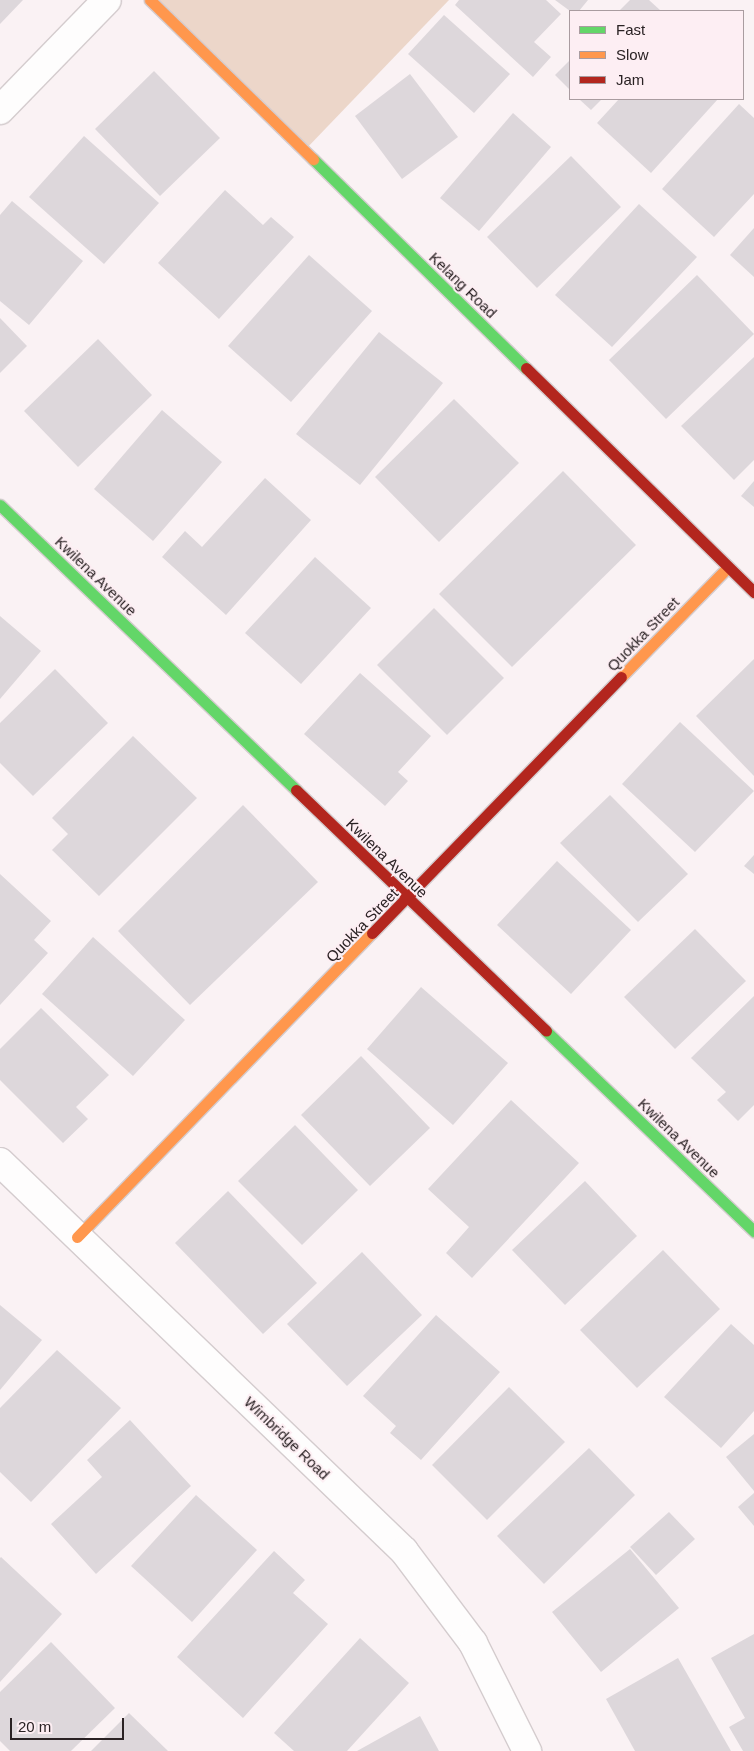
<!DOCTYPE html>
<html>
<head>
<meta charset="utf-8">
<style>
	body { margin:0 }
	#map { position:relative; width:754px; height:1751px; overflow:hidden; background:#faf2f4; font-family:Arial,sans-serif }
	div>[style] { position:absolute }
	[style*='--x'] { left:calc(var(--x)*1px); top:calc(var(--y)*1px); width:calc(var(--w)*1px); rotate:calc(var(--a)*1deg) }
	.green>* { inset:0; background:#ecd6c9 }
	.building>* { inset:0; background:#ddd7db }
	.roads { filter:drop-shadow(1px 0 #d4ccce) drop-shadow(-1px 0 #d4ccce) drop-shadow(0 1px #d4ccce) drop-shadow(0 -1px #d4ccce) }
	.street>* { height:28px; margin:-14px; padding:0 14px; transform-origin:14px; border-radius:14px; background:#fefdfd }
	.fast>* { height:11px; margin:-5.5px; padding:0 5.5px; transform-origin:5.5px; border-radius:5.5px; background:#63d668 }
	.slow>* { height:11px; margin:-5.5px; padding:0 5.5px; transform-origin:5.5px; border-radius:5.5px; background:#ff974d }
	.jam>* { height:11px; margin:-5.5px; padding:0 5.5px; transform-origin:5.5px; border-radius:5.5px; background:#b3261e }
	span { translate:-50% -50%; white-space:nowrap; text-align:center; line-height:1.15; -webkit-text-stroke:4px #fdeef3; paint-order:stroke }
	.street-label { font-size:15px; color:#2a2224 }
	.legend { position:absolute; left:569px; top:10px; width:175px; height:90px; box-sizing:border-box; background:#fdeef3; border:1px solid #a99ca0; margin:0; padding:6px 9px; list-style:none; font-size:15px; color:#2a2224 }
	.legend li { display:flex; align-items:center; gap:10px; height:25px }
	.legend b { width:25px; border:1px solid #a99ca0 }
	.scale { position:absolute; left:10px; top:1718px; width:114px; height:22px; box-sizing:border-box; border:2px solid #2a2224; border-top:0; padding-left:6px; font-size:15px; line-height:18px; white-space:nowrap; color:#2a2224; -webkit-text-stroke:4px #fdeef3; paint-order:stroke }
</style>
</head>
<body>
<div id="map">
	<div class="green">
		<div style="clip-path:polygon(149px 0,449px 0,304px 151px)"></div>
	</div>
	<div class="building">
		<div style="clip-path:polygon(0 0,23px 0,0 24px)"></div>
		<div style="clip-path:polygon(459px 0,546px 0,561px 14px,534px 42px,551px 57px,533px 77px,455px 5px)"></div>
		<div style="clip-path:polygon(555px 0,588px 0,579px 11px,570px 11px)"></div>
		<div style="clip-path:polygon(630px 0,649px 0,661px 11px,619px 11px)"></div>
		<div style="clip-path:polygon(444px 15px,510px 74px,474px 113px,408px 54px)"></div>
		<div style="clip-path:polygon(570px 60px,570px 90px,555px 75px)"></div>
		<div style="clip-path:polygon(154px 71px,220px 138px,160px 196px,95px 129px)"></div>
		<div style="clip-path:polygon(410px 74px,458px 137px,402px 179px,355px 116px)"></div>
		<div style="clip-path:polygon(579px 99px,602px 99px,591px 110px)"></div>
		<div style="clip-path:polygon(619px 99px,718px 99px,651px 173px,597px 123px)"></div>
		<div style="clip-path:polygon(739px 104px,754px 118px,754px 194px,714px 237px,662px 189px)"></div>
		<div style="clip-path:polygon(513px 113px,551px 147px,479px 231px,440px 198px)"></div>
		<div style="clip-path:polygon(84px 136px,159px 203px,104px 264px,29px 197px)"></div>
		<div style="clip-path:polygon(571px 156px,621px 207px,537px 288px,487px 237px)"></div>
		<div style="clip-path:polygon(225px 190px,263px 225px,271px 217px,294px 237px,219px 319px,158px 263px)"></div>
		<div style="clip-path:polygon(12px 201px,83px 261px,29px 325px,0 301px,0 215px)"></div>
		<div style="clip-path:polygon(639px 204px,697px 257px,612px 347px,555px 295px)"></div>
		<div style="clip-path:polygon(754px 228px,754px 277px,730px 255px)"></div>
		<div style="clip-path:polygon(309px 255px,372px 311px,291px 402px,228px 346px)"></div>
		<div style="clip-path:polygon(697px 275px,754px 334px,666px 419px,609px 360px)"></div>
		<div style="clip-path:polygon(0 318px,27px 346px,0 373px)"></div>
		<div style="clip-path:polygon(379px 332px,443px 383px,360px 485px,296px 434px)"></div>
		<div style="clip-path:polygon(98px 339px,152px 395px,78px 467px,24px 411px)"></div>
		<div style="clip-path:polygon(754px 357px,754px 460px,734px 480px,681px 426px)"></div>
		<div style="clip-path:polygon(454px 399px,519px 463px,439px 542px,375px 477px)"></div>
		<div style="clip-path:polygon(162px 410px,222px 462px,153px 541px,94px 489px)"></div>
		<div style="clip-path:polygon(563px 471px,636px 545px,512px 667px,439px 594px)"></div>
		<div style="clip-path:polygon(265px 478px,311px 520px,226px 615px,162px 557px,185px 531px,202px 547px)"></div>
		<div style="clip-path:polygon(754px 481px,754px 507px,741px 496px)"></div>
		<div style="clip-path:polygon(315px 557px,371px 608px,301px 684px,245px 633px)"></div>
		<div style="clip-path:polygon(434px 608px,504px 678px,447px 735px,377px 665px)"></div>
		<div style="clip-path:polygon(0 616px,41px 651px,0 699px)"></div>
		<div style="clip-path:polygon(754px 659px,754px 776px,696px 716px)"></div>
		<div style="clip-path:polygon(55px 669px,108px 723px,33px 796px,0 763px,0 723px)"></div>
		<div style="clip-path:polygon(360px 673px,431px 736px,398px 772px,408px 781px,385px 806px,304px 734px)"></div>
		<div style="clip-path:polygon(680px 722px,754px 791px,695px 852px,622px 784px)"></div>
		<div style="clip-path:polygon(133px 736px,197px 798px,99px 896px,52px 850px,68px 834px,52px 818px)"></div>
		<div style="clip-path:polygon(610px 795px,688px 874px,638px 922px,560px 843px)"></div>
		<div style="clip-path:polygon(243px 805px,318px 882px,190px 1005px,118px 931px)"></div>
		<div style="clip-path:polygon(754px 855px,754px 874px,744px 866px)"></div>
		<div style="clip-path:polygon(557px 861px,631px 930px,571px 994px,497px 925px)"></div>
		<div style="clip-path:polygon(0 874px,51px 921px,34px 940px,48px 953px,0 1005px)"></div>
		<div style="clip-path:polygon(695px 929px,746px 981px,675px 1049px,624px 997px)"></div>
		<div style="clip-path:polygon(93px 937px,185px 1020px,133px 1076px,42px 994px)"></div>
		<div style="clip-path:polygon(421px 987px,508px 1063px,453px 1125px,367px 1049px)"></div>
		<div style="clip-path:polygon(754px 996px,754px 1105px,738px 1121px,717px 1100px,726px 1092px,691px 1058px)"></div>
		<div style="clip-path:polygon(41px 1008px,109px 1075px,76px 1107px,88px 1119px,63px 1143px,0 1080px,0 1049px)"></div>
		<div style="clip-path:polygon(361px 1056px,430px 1128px,370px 1186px,301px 1115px)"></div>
		<div style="clip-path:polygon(511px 1100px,579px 1163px,472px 1278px,446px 1253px,469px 1227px,428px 1189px)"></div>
		<div style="clip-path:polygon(295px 1125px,358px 1190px,302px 1245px,238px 1181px)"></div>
		<div style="clip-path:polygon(585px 1181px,637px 1236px,565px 1305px,512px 1250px)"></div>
		<div style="clip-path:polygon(228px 1191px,317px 1283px,263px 1334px,175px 1243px)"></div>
		<div style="clip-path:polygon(663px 1250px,720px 1309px,637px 1388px,580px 1330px)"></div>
		<div style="clip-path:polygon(362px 1252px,422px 1315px,347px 1386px,287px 1324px)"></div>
		<div style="clip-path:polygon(0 1305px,42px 1340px,0 1390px)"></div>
		<div style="clip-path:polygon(436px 1315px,500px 1372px,421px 1460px,390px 1433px,396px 1426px,363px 1396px)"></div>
		<div style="clip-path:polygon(731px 1324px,754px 1345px,754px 1411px,721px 1448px,664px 1397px)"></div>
		<div style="clip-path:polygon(57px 1350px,121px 1408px,31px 1502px,0 1472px,0 1408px)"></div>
		<div style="clip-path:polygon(509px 1387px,565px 1442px,487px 1520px,432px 1465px)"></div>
		<div style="clip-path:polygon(130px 1420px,191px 1486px,96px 1574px,51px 1524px,102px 1477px,87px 1460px)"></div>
		<div style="clip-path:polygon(754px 1434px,754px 1491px,726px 1457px)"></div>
		<div style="clip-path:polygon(589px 1448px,635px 1495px,544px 1584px,497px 1536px)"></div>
		<div style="clip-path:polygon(754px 1493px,754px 1526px,738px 1507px)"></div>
		<div style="clip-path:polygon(196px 1495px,257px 1550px,192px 1622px,131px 1566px)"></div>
		<div style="clip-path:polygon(669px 1512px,695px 1539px,656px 1575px,630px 1547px)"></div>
		<div style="clip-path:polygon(630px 1549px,679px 1608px,601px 1672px,552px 1612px)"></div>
		<div style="clip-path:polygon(274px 1551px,305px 1580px,293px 1593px,328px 1624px,243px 1718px,177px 1657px)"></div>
		<div style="clip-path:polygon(1px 1557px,62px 1614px,0 1682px,0 1558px)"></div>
		<div style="clip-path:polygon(754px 1634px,754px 1751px,743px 1751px,729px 1727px,745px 1718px,711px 1658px)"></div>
		<div style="clip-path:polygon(360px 1638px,409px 1683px,347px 1751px,294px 1751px,274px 1733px)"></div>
		<div style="clip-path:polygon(51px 1642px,115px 1708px,71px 1751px,10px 1751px,0 1741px,0 1692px)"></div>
		<div style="clip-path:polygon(678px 1658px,731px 1751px,635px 1751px,606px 1699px)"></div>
		<div style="clip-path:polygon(129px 1713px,168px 1751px,91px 1751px)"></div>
		<div style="clip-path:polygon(420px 1716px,439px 1751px,357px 1751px)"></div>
	</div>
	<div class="roads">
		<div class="street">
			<div style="--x:0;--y:110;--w:153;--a:-45.8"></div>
			<div style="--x:0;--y:1162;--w:561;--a:43.92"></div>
			<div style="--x:404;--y:1551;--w:115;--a:53.1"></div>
			<div style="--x:473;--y:1643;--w:121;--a:63.4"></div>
		</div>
		<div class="fast">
			<div style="--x:313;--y:159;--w:298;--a:44.5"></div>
			<div style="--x:0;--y:505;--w:411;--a:43.9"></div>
			<div style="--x:546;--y:1031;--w:289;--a:43.9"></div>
		</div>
		<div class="slow">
			<div style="--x:150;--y:0;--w:228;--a:44.3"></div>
			<div style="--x:621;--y:677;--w:153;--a:-45.8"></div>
			<div style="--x:77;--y:1237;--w:424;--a:-45.9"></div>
		</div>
		<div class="jam">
			<div style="--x:526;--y:368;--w:320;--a:44.5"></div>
			<div style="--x:296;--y:790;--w:347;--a:43.9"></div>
			<div style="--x:372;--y:933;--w:357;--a:-45.8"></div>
		</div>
	</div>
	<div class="street-label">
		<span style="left:463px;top:285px;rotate:44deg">Kelang Road</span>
		<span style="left:96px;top:576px;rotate:44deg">Kwilena Avenue</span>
		<span style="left:643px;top:634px;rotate:-46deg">Quokka Street</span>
		<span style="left:387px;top:858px;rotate:44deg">Kwilena Avenue</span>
		<span style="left:362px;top:925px;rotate:-46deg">Quokka Street</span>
		<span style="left:679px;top:1138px;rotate:44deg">Kwilena Avenue</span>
		<span style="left:287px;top:1438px;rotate:44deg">Wimbridge Road</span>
	</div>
	<ul class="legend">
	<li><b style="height:6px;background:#63d668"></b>Fast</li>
	<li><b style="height:6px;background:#ff974d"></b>Slow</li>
	<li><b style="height:6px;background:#b3261e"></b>Jam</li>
	</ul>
	<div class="scale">20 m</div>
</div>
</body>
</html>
